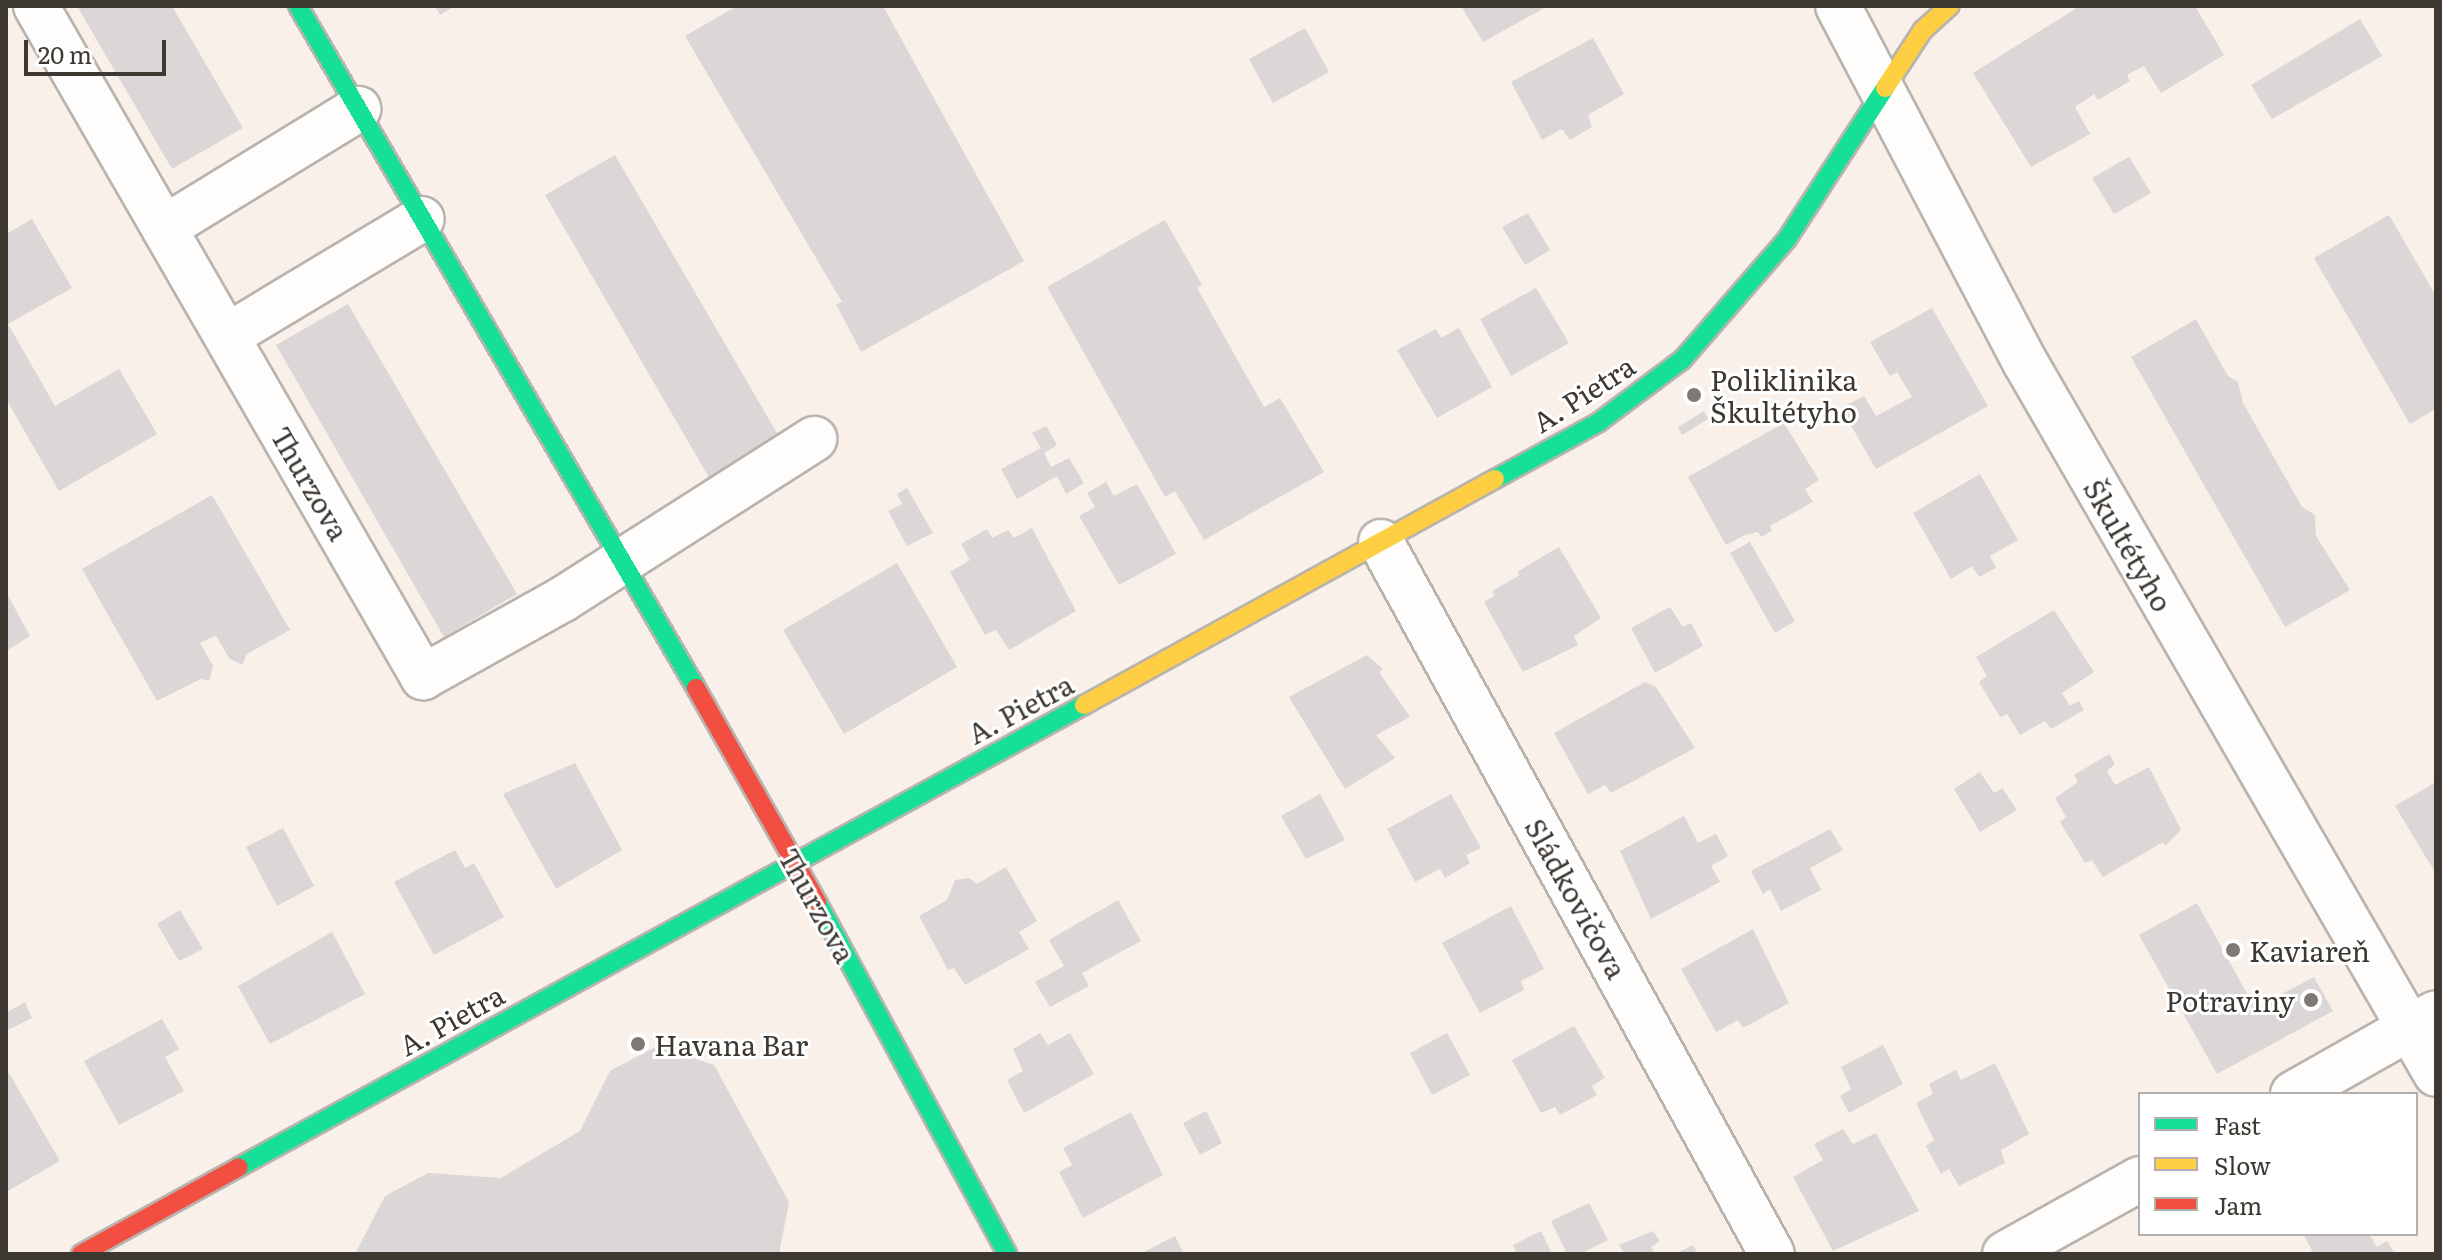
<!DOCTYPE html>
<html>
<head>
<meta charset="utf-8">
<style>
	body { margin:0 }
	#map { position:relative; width:2442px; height:1260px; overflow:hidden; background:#f8f0e9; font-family:Literata,serif }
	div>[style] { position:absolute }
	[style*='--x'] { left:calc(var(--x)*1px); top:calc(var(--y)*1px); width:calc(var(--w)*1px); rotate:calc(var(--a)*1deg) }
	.building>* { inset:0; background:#dbd7d7 }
	.roads { filter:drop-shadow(2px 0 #b9b3ae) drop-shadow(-2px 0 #b9b3ae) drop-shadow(0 2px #b9b3ae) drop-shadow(0 -2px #b9b3ae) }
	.street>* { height:44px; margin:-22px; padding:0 22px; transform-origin:22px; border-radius:22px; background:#fefdfc }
	.fast>* { height:18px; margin:-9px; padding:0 9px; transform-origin:9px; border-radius:9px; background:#16e098 }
	.slow>* { height:18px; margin:-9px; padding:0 9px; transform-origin:9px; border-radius:9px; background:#ffcf43 }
	.jam>* { height:18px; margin:-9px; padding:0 9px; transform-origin:9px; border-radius:9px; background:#f24e42 }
	.dots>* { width:22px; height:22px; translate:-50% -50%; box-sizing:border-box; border:4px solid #fff; border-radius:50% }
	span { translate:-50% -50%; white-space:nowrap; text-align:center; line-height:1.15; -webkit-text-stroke:6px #fff; paint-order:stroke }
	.poi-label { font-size:28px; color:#3e3833 }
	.left { translate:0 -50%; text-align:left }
	.right { translate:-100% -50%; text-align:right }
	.street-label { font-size:28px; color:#3e3833 }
	.frame { position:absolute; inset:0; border:8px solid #3e3833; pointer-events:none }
	.legend { position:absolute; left:2138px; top:1092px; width:280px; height:144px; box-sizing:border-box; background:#fff; border:2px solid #b2afad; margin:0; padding:10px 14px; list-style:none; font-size:24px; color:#3e3833 }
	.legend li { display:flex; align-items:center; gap:16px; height:40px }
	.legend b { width:40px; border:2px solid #b2afad }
	.scale { position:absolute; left:24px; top:40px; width:142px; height:36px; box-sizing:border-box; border:4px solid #3e3833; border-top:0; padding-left:10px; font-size:24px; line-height:28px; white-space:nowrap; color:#3e3833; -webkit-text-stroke:6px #fff; paint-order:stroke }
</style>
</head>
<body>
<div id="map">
	<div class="building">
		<div style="clip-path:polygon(77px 6px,172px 6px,243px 128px,172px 169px)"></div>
		<div style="clip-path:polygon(435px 6px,455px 6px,440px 15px)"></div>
		<div style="clip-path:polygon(737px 6px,883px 6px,1024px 261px,861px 352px,836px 304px,842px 302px,685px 36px)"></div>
		<div style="clip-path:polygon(1461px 6px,1548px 6px,1483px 42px)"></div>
		<div style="clip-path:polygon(2080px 6px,2195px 6px,2224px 55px,2161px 93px,2144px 66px,2127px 75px,2130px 81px,2098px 100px,2094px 94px,2075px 107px,2090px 134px,2031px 167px,1973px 73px)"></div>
		<div style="clip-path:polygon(2360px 19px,2382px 56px,2272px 119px,2251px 85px)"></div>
		<div style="clip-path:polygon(1305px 28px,1329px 72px,1273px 103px,1249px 59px)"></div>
		<div style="clip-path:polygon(1593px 38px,1624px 94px,1588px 115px,1592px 127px,1570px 140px,1562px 129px,1542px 140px,1511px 82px)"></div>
		<div style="clip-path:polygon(615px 155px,781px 440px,711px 481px,545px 195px)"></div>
		<div style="clip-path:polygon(2129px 157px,2151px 193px,2114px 214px,2092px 178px)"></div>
		<div style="clip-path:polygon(1528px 213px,1550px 250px,1525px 265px,1502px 227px)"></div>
		<div style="clip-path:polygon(2389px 215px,2436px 296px,2436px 409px,2410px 424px,2314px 258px)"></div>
		<div style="clip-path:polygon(32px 219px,72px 288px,8px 324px,55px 406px,119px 369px,157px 434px,59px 491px,6px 399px,6px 234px)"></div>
		<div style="clip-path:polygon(1165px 220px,1202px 285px,1197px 288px,1264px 407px,1280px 398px,1324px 472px,1204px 540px,1175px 491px,1165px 497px,1047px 287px)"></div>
		<div style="clip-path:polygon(1536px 288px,1569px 343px,1511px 376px,1480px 319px)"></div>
		<div style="clip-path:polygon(348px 304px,517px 594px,444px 637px,276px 345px)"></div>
		<div style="clip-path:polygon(1932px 308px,1988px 406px,1876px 469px,1841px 408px,1864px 396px,1876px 416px,1912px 397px,1897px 372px,1890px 376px,1870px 342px)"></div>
		<div style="clip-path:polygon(2196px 319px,2228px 376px,2238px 382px,2243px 403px,2302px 507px,2315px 515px,2316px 536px,2350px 590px,2285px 627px,2131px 357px)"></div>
		<div style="clip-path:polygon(1459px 328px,1492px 387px,1437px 418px,1397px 350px,1436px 329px,1441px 338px)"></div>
		<div style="clip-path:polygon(1704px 411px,1708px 419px,1682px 435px,1678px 427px)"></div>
		<div style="clip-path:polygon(1784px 423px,1819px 480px,1805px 489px,1813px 502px,1770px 526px,1772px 531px,1761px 537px,1758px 532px,1745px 535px,1726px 545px,1688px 477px)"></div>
		<div style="clip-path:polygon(1046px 426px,1057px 445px,1044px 453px,1051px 467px,1069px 458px,1084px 483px,1066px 494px,1057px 476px,1017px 499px,1001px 469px,1041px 448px,1032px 433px)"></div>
		<div style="clip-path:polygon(1980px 474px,2018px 540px,1990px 556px,1996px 568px,1979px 577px,1972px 566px,1951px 579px,1913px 513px)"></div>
		<div style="clip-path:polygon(1106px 482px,1114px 496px,1137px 484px,1176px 554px,1119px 585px,1079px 516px,1095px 507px,1087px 493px)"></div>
		<div style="clip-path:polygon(907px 488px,933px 533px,907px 546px,888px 511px,902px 504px,897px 494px)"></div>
		<div style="clip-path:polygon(212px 495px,290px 630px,247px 654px,242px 665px,229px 658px,216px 636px,208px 639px,200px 643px,213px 666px,209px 681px,201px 679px,157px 701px,82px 569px)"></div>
		<div style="clip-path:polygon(1032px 528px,1076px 611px,1009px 650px,996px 630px,985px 635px,950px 572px,970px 560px,961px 544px,987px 529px,992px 538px,1008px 530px,1014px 538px)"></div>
		<div style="clip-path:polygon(1750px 542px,1795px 621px,1775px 633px,1730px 553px)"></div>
		<div style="clip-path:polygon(1559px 547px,1601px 618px,1574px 636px,1578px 645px,1523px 672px,1484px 602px,1494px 596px,1492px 591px,1520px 575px,1517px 572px)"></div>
		<div style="clip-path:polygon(897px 563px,957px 667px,844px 734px,783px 630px)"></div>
		<div style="clip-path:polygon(6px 592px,30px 636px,6px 651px)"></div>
		<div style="clip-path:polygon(1670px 607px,1683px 627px,1691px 623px,1703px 646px,1655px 673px,1631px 628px)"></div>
		<div style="clip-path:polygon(2054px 610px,2094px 672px,2062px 693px,2070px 706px,2079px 701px,2084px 710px,2051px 729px,2045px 721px,2020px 735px,2007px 714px,2000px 717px,1979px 682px,1987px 676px,1976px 657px)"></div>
		<div style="clip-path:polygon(1367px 655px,1383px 669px,1379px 672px,1410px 717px,1376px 735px,1395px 758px,1345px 789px,1289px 697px)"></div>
		<div style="clip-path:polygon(1645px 682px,1656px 687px,1695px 748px,1611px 793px,1605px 785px,1588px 794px,1554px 733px)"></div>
		<div style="clip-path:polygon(2109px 754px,2115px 764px,2107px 771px,2115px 785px,2149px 767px,2181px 830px,2165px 846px,2163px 842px,2103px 877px,2092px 860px,2085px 863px,2060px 822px,2066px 817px,2055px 798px,2078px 782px,2074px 775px)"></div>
		<div style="clip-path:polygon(575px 763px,622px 850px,556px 889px,503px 794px)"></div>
		<div style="clip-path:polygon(1980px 772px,1994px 793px,2002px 788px,2017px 810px,1980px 832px,1954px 789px)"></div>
		<div style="clip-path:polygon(2436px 782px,2436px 874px,2395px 806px)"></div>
		<div style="clip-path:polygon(1320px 794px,1345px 840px,1306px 859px,1281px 816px)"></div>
		<div style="clip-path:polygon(1451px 794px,1481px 848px,1466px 855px,1470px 863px,1445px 878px,1440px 869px,1415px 882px,1387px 829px)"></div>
		<div style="clip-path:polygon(1684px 816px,1698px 843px,1716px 834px,1728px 856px,1711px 866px,1720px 882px,1651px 919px,1620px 851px)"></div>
		<div style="clip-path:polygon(283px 828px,314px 886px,277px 906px,246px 847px)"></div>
		<div style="clip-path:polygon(1830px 829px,1843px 850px,1810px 868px,1821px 890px,1781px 911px,1770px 889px,1763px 894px,1751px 871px)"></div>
		<div style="clip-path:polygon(455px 850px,465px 868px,474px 863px,504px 917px,434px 955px,394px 882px)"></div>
		<div style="clip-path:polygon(1006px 867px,1037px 921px,1019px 932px,1029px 949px,965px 985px,954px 968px,948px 970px,919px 916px,947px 900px,955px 880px,969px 878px,977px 884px)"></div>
		<div style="clip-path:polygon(1118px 900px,1141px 941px,1082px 973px,1089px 986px,1050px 1007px,1035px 982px,1064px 966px,1049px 940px)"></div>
		<div style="clip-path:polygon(2197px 903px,2255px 1008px,2314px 977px,2333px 1011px,2217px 1074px,2139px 935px)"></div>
		<div style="clip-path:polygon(1511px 906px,1544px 969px,1521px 981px,1524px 990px,1480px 1013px,1442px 943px)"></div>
		<div style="clip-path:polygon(180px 910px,203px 949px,179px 961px,157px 924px)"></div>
		<div style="clip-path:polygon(1753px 929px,1789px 1003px,1743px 1028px,1738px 1020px,1716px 1032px,1681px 969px)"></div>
		<div style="clip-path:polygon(332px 932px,365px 994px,270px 1044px,238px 986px)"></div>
		<div style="clip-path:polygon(25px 1002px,32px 1018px,6px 1031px,6px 1013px)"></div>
		<div style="clip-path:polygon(162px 1019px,179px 1049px,165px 1057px,184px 1091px,119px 1125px,84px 1061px)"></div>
		<div style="clip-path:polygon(1574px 1026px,1605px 1078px,1592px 1086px,1597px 1095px,1560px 1115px,1555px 1107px,1541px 1113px,1512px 1060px)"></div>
		<div style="clip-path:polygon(1040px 1033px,1048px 1045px,1070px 1033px,1094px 1074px,1024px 1113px,1007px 1080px,1023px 1071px,1013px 1049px)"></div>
		<div style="clip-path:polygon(1447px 1033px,1470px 1075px,1432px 1095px,1410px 1053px)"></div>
		<div style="clip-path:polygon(1883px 1045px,1903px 1084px,1849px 1113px,1840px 1096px,1851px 1089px,1841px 1067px)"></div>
		<div style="clip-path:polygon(657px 1046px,714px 1065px,789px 1202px,779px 1254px,355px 1254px,385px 1196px,428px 1173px,501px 1178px,580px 1131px,610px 1071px)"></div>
		<div style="clip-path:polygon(1995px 1063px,2029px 1134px,2001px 1150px,2005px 1163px,1959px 1186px,1949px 1169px,1941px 1174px,1926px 1146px,1934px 1140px,1916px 1103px,1933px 1094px,1929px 1084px,1956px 1070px,1961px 1080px)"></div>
		<div style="clip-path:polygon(9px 1073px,60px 1161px,6px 1192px,6px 1075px)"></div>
		<div style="clip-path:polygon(1206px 1111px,1222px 1143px,1200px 1155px,1183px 1123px)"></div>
		<div style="clip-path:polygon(1131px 1112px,1163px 1175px,1083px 1218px,1059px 1172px,1072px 1165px,1063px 1148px)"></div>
		<div style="clip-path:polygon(1843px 1129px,1853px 1144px,1876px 1133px,1919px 1211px,1833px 1251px,1793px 1177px,1823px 1160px,1814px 1144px)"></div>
		<div style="clip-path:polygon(1589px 1203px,1608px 1240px,1580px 1254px,1567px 1254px,1551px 1221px)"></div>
		<div style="clip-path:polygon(1541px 1231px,1552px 1254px,1517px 1254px,1513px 1245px)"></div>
		<div style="clip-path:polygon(1653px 1231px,1660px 1241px,1651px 1247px,1655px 1254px,1625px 1254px,1619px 1245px)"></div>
		<div style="clip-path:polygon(2303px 1234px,2369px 1234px,2377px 1247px,2387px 1241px,2394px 1252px,2314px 1254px)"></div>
		<div style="clip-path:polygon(1175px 1236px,1184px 1254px,1140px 1254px)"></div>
		<div style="clip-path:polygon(1693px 1245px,1698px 1254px,1675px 1254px)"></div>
	</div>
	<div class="roads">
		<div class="street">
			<div style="--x:36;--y:6;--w:775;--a:60.03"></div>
			<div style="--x:423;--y:677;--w:160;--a:-29.1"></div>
			<div style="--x:563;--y:599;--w:298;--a:-32.5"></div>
			<div style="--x:1838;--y:6;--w:402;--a:62.3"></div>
			<div style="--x:2025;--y:362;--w:822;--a:60"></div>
			<div style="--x:164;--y:228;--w:228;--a:-31.5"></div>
			<div style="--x:227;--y:336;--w:227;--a:-31"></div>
			<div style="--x:1381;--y:542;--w:812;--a:61.23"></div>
			<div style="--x:2293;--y:1094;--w:164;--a:-29.5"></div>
			<div style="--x:2005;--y:1254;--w:154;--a:-29.1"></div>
		</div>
		<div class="fast">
			<div style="--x:298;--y:6;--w:790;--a:59.73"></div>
			<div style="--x:1495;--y:479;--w:119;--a:-28.7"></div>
			<div style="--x:1599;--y:422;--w:104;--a:-36.8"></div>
			<div style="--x:1682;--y:360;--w:160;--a:-49"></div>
			<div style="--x:1787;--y:239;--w:180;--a:-57"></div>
			<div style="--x:817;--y:902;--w:400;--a:61.6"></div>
			<div style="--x:239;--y:1167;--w:963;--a:-28.67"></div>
		</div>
		<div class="slow">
			<div style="--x:1885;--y:88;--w:69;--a:-56.8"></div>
			<div style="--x:1923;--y:30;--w:36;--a:-42"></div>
			<div style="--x:1084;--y:705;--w:469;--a:-28.8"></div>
		</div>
		<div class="jam">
			<div style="--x:696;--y:688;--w:246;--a:60.5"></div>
			<div style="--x:81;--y:1254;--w:180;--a:-28.8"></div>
		</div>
	</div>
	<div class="dots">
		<div style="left:1694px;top:395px;background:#7f7873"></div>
		<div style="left:2233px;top:950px;background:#7f7873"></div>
		<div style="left:2311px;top:1000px;background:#7f7873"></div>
		<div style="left:638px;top:1044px;background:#7f7873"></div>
	</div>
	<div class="poi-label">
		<span class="left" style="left:1710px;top:395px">Poliklinika<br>Škultétyho</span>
		<span class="left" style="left:2249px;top:950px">Kaviareň</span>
		<span class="right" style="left:2295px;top:1000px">Potraviny</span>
		<span class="left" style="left:654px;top:1044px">Havana Bar</span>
	</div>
	<div class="street-label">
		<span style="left:1583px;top:393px;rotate:-33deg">A. Pietra</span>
		<span style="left:311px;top:483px;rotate:60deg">Thurzova</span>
		<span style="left:2129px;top:545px;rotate:60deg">Škultétyho</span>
		<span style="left:1020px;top:708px;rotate:-28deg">A. Pietra</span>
		<span style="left:1577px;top:898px;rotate:61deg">Sládkovičova</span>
		<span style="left:818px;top:905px;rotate:61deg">Thurzova</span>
		<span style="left:451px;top:1019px;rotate:-29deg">A. Pietra</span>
	</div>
	<div class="frame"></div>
	<ul class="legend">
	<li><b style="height:10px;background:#16e098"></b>Fast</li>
	<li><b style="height:10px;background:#ffcf43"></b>Slow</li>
	<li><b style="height:10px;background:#f24e42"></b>Jam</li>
	</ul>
	<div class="scale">20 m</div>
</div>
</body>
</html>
